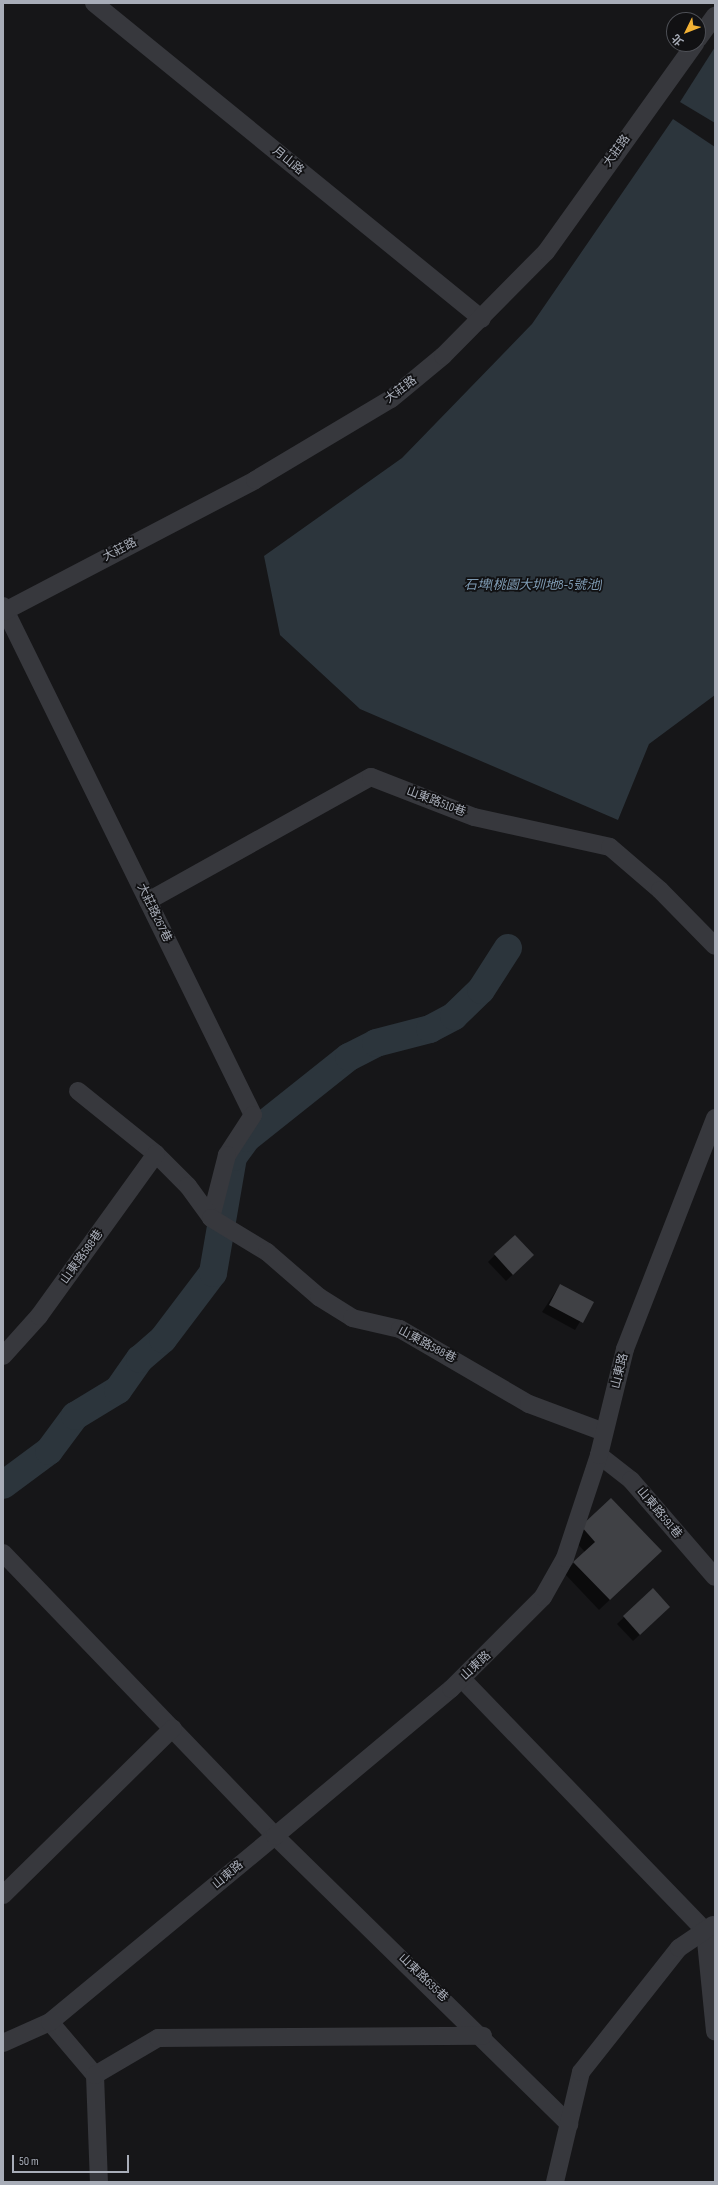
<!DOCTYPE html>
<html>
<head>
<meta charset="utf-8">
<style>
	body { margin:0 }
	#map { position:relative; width:718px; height:2185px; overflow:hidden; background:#161618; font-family:"Sofia Sans Condensed","Noto Sans TC",sans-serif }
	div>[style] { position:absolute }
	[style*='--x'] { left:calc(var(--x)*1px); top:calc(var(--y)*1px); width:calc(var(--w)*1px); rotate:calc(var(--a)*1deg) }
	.water>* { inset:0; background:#2c353c }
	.shadow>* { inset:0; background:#0007 }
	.river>* { height:28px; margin:-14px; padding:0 14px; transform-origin:14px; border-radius:14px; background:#2c353c }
	.building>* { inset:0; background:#404145 }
	.minor>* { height:18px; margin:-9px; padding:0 9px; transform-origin:9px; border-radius:9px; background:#37383d }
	span { translate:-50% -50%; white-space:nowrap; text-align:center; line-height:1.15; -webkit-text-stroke:3.5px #111113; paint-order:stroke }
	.street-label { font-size:12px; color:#a8adb8 }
	.water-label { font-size:13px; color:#7f9bb3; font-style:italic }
	.frame { position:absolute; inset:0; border:4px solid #a8adb8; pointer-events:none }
	.north { position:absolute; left:666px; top:12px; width:40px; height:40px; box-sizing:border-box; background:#111113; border:1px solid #4d4f55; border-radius:50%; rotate:227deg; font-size:11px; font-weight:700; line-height:16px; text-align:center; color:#a8adb8 }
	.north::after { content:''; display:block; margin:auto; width:14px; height:18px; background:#f2b134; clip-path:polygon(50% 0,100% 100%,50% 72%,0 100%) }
	.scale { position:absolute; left:12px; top:2155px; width:117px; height:18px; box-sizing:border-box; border:2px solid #a8adb8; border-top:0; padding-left:5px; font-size:12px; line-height:14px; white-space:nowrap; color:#a8adb8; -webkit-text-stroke:3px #111113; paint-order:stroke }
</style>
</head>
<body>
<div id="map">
	<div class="water">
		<div style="clip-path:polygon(715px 47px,715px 123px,680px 102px)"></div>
		<div style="clip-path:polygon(673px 119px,715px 147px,715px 695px,649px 744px,618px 820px,360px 709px,280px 635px,264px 556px,402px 458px,532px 324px)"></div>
	</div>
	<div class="shadow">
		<div style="clip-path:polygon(495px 1255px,526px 1262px,506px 1281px,488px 1262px)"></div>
		<div style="clip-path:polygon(560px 1285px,592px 1302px,575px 1330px,542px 1312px)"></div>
		<div style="clip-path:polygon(581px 1527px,650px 1562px,599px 1610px,564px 1573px,585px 1552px,571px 1537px)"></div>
		<div style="clip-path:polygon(652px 1590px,662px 1614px,633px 1641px,617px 1624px)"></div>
	</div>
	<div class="river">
		<div style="--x:3;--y:1485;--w:57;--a:-36.5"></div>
		<div style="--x:49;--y:1451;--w:44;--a:-53.4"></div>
		<div style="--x:75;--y:1416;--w:50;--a:-31.2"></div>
		<div style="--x:118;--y:1390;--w:38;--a:-55"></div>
		<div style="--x:140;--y:1359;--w:30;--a:-41"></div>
		<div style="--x:163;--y:1339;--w:83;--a:-52.9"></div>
		<div style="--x:213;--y:1273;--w:118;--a:-80.2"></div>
		<div style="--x:233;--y:1157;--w:24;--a:-54"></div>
		<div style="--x:247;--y:1138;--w:130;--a:-38.5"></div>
		<div style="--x:349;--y:1057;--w:30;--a:-27"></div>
		<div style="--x:376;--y:1043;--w:56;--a:-14.5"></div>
		<div style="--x:430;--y:1029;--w:27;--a:-28"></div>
		<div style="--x:454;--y:1016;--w:37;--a:-44"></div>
		<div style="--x:481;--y:990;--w:50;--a:-57.3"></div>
	</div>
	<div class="building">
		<div style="clip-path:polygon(515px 1235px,534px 1255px,513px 1275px,494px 1254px)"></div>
		<div style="clip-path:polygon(560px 1284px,594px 1302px,583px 1323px,549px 1305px)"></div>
		<div style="clip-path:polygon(611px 1498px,662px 1551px,610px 1600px,573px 1562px,595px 1542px,581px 1526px)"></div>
		<div style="clip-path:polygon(653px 1588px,670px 1607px,640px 1635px,623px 1616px)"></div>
	</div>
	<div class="minor">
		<div style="--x:94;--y:3;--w:500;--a:39.16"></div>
		<div style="--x:698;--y:39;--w:29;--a:-54"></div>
		<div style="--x:3;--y:606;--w:567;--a:63.84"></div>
		<div style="--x:253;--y:1115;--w:48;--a:123"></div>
		<div style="--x:227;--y:1155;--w:65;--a:104.3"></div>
		<div style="--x:3;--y:612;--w:284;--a:-27.6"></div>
		<div style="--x:255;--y:480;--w:158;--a:-30.8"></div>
		<div style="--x:391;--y:399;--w:67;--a:-39.6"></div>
		<div style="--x:443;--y:356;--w:146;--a:-45.3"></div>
		<div style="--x:546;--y:252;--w:256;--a:-54.4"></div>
		<div style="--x:148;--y:901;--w:255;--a:-29.1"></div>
		<div style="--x:371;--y:777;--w:110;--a:21.2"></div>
		<div style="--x:474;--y:817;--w:139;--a:12.4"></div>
		<div style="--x:610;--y:847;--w:66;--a:40.7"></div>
		<div style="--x:660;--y:890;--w:78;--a:45.5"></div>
		<div style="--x:78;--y:1091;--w:100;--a:38.9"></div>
		<div style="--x:156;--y:1154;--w:45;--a:45"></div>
		<div style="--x:188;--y:1186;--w:39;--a:54"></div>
		<div style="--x:211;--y:1218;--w:66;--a:31.3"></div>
		<div style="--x:267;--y:1252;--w:69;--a:40.9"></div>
		<div style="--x:319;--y:1297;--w:39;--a:32"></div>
		<div style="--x:352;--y:1318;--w:49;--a:12.9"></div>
		<div style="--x:400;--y:1329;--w:149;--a:30.2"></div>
		<div style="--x:529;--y:1404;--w:80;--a:20.5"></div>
		<div style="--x:3;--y:1356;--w:54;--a:-48"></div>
		<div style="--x:39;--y:1316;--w:200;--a:-54.2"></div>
		<div style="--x:599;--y:1455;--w:41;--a:38"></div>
		<div style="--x:631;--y:1480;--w:128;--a:49.1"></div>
		<div style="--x:3;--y:1553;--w:393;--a:46.1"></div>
		<div style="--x:275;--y:1836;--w:412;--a:44.4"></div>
		<div style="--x:462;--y:1679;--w:350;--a:46"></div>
		<div style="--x:705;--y:1931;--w:101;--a:84.3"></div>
		<div style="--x:3;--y:1895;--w:238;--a:-44.5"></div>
		<div style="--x:50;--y:2022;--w:70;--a:49.7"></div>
		<div style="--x:95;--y:2075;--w:107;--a:87.9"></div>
		<div style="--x:3;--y:2043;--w:51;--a:-24.1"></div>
		<div style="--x:50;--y:2022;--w:292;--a:-39.6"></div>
		<div style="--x:275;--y:1836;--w:229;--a:-39.9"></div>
		<div style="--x:451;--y:1689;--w:130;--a:-45"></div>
		<div style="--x:543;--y:1597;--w:45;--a:-60.6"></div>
		<div style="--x:565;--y:1558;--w:108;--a:-71.7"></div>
		<div style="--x:599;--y:1455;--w:109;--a:-76.2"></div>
		<div style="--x:625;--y:1349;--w:248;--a:-68.7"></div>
		<div style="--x:95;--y:2075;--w:73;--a:-30.4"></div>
		<div style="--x:158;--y:2038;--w:325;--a:-0.4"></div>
		<div style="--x:555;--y:2182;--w:113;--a:-76.7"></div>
		<div style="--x:581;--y:2072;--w:158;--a:-51.7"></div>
		<div style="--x:679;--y:1948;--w:41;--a:-34.1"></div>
	</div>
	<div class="street-label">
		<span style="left:617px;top:151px;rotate:-54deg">大莊路</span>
		<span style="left:288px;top:161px;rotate:39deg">月山路</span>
		<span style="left:401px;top:390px;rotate:-37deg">大莊路</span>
		<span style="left:120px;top:550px;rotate:-27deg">大莊路</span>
		<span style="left:436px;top:802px;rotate:21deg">山東路510巷</span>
		<span style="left:154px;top:913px;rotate:64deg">大莊路267巷</span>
		<span style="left:82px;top:1257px;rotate:-54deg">山東路588巷</span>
		<span style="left:427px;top:1345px;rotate:28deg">山東路588巷</span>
		<span style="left:620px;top:1371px;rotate:-76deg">山東路</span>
		<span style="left:659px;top:1513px;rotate:50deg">山東路591巷</span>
		<span style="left:476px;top:1666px;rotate:-43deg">山東路</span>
		<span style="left:228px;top:1875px;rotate:-40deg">山東路</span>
		<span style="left:423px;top:1978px;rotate:44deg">山東路635巷</span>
	</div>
	<div class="water-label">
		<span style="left:533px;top:585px">石埤(桃園大圳地8-5號池)</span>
	</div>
	<div class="frame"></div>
	<div class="north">北</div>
	<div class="scale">50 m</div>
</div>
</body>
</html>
